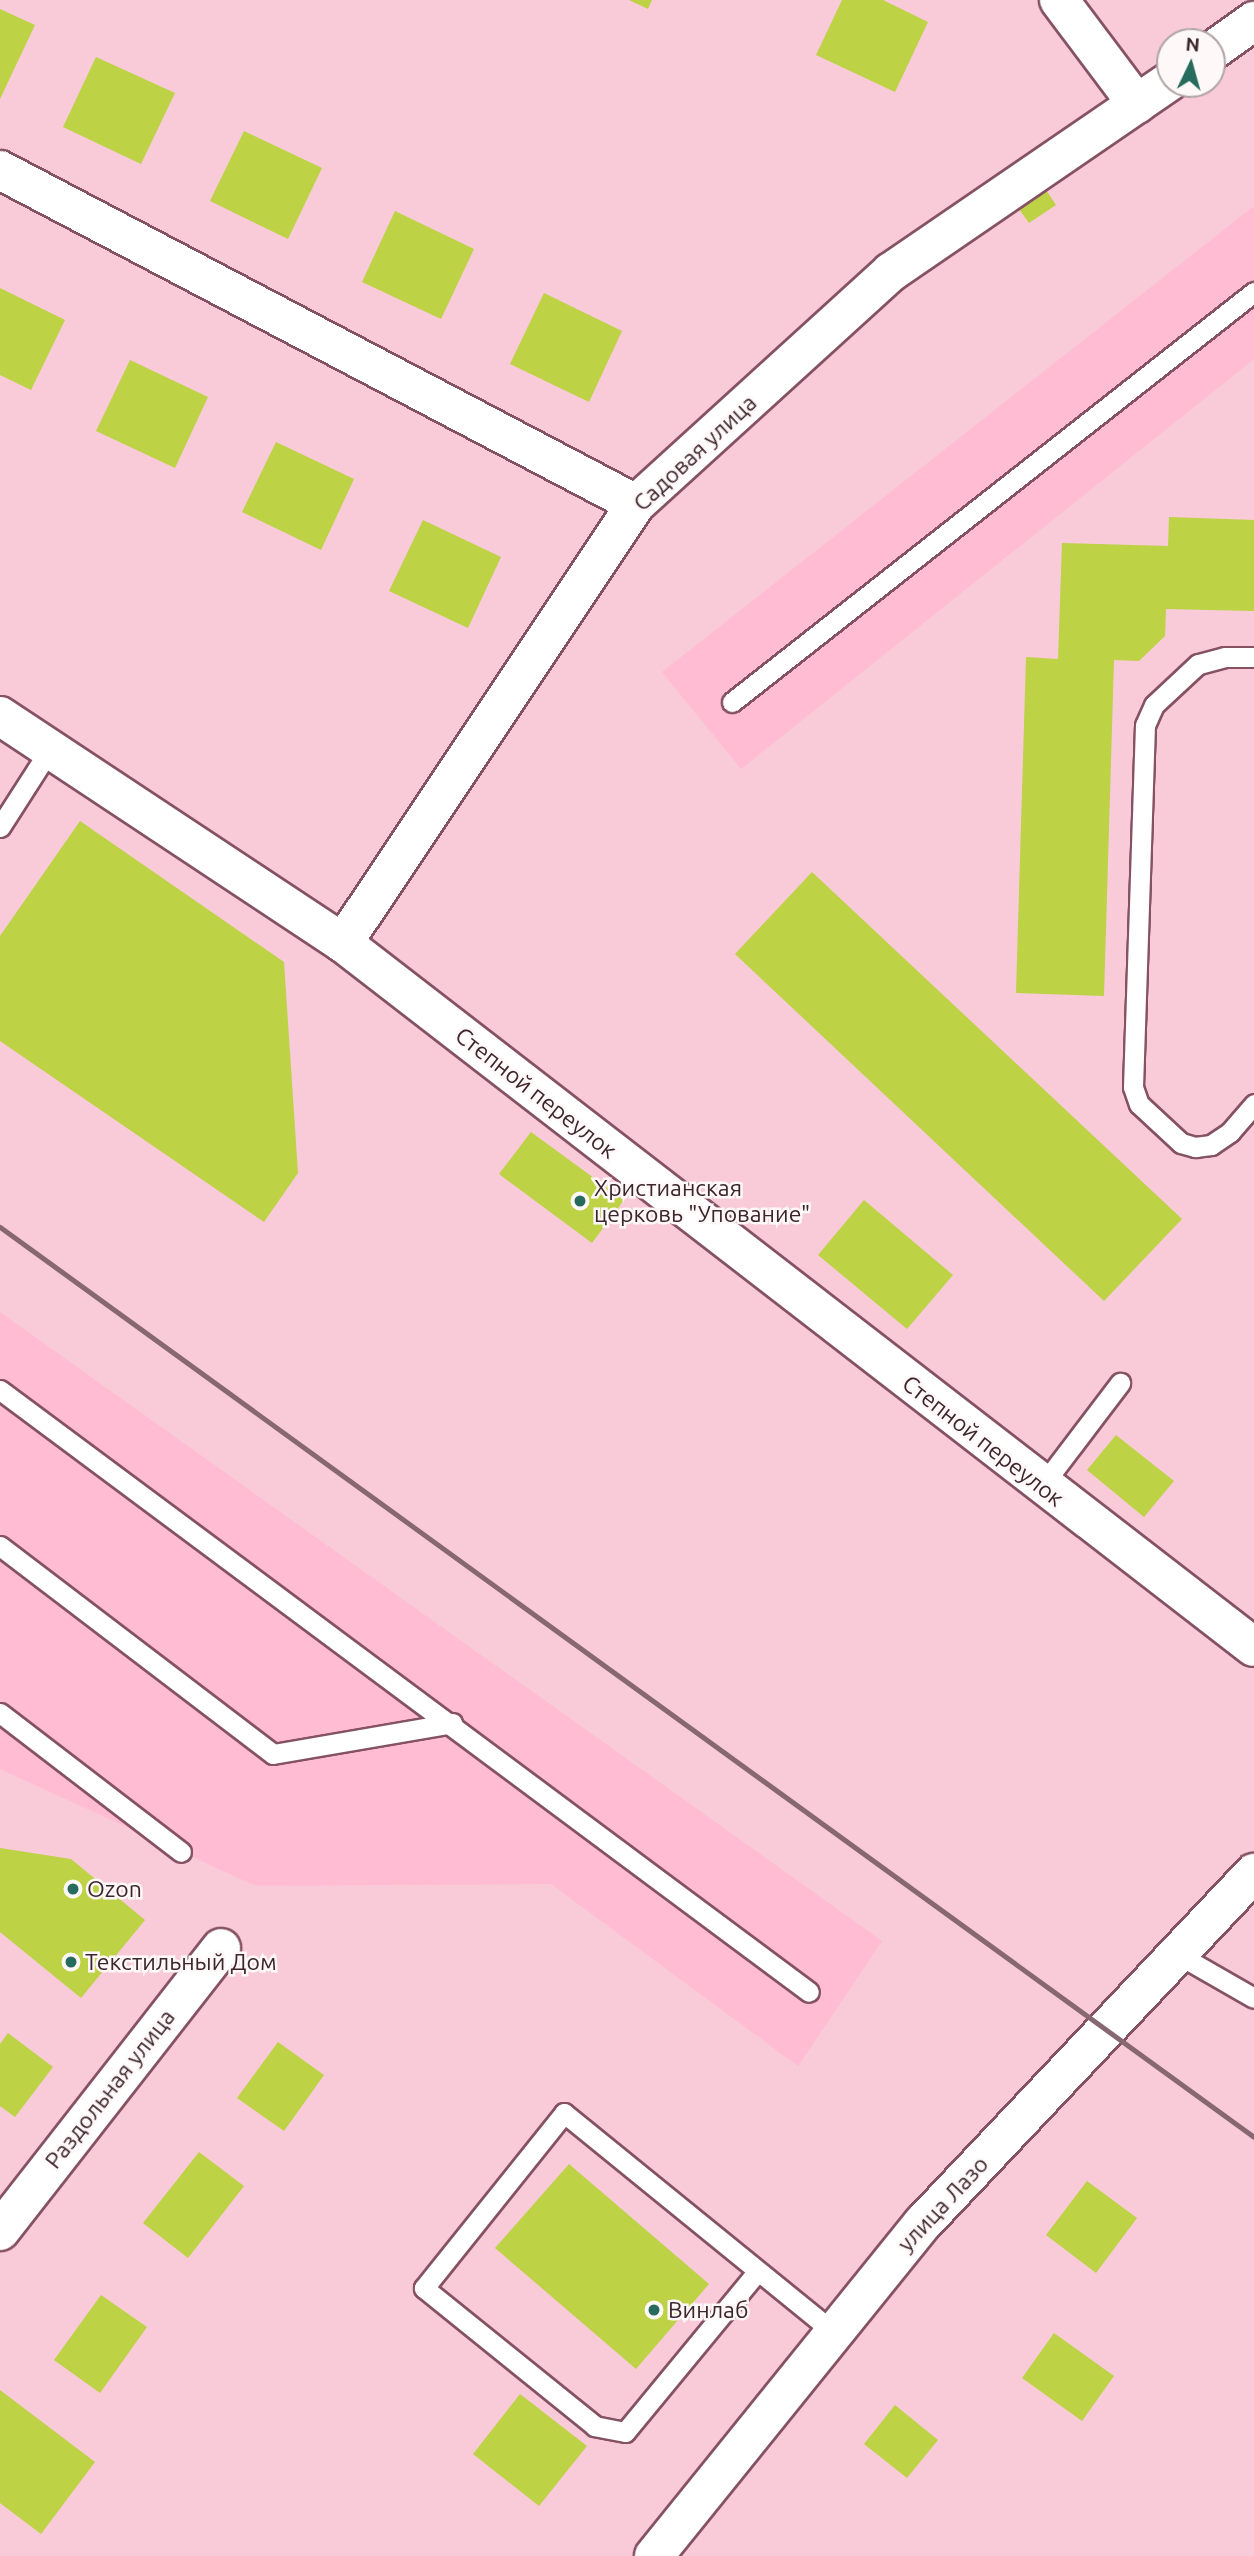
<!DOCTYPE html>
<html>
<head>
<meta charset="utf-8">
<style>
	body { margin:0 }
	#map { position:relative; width:1254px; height:2556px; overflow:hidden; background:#f9cad8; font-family:Ubuntu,sans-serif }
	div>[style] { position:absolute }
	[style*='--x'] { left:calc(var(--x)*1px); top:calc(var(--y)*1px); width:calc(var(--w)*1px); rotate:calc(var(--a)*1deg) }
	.built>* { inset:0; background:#ffbcd2 }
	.building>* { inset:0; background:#bdd244 }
	.roads { filter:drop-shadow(2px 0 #855264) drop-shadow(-2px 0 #855264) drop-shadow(0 2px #855264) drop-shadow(0 -2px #855264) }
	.service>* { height:19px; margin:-9.5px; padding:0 9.5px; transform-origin:9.5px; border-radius:9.5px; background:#fff }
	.minor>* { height:38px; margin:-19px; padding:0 19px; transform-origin:19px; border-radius:19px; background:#fff }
	.rail>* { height:5px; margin:-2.5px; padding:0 2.5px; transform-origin:2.5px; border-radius:2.5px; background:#876771 }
	.dots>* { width:19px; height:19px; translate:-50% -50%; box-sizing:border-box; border:4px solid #fef8f9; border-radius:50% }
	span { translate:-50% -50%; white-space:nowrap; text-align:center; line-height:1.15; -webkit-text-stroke:5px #fef8f9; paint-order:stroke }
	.street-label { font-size:23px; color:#3c252d }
	.poi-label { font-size:23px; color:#3c252d }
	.left { translate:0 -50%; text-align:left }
	.north { position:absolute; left:1156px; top:28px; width:70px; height:70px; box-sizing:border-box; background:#fef8f9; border:2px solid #b0a4a7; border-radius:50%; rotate:5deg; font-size:19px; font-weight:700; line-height:28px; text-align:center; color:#3c252d }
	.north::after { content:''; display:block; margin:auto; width:24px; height:32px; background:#266b5d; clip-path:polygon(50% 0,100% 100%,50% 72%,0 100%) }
</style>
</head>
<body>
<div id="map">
	<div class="built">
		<div style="clip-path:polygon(1254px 206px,1254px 359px,741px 769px,662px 672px)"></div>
		<div style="clip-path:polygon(0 1312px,882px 1941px,798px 2066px,551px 1884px,256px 1886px,0 1769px)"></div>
	</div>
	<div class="building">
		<div style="clip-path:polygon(629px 0,652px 0,648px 9px)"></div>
		<div style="clip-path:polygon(842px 0,883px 0,928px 22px,895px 92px,816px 55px)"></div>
		<div style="clip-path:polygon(0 9px,35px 25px,0 99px)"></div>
		<div style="clip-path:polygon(96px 57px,175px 93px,141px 164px,63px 127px)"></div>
		<div style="clip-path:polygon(244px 131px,322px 168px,288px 239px,210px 201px)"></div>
		<div style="clip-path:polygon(1044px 187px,1056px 205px,1029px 223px,1016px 205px)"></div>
		<div style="clip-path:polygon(395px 211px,474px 249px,441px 319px,362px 282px)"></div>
		<div style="clip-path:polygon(0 288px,65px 320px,31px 390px,0 375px)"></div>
		<div style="clip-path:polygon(544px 293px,622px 331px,589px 402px,510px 364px)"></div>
		<div style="clip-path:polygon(130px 360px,208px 397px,175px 468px,96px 431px)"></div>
		<div style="clip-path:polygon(276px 442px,354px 479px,321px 550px,242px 512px)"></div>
		<div style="clip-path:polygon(1169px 517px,1254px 520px,1254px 611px,1166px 609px,1165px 636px,1139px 661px,1114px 660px,1104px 996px,1016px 993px,1026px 657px,1058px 659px,1062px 543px,1168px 546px)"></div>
		<div style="clip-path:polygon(423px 520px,501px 557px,468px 628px,389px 591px)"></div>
		<div style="clip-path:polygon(80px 821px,284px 962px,298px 1173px,264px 1222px,0 1041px,0 936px)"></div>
		<div style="clip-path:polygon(812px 872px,1182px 1219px,1104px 1301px,735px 954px)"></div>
		<div style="clip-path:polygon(531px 1132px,624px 1200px,592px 1243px,499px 1174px)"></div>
		<div style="clip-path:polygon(864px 1200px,953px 1275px,907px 1329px,818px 1255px)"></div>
		<div style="clip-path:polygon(1116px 1435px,1174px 1481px,1144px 1517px,1087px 1470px)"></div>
		<div style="clip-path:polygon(0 1848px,71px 1859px,145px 1920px,81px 1998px,0 1932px)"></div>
		<div style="clip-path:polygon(8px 2033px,53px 2067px,15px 2117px,0 2106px,0 2044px)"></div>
		<div style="clip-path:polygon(278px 2042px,324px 2075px,284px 2131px,237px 2098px)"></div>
		<div style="clip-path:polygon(199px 2152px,244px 2186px,188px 2258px,143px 2223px)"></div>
		<div style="clip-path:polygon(569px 2164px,709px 2284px,636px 2369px,495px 2248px)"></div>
		<div style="clip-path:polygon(1087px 2181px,1137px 2218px,1096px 2273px,1046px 2235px)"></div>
		<div style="clip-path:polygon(101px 2295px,147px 2327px,100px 2393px,54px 2360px)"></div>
		<div style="clip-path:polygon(1054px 2333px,1114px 2376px,1082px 2421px,1022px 2378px)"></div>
		<div style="clip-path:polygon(0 2390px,95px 2462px,41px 2534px,0 2503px)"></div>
		<div style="clip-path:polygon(520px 2394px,587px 2446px,539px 2506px,473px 2454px)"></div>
		<div style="clip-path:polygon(895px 2405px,938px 2440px,907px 2478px,864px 2444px)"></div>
	</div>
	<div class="roads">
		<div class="service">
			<div style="--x:1254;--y:657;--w:29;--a:180"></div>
			<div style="--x:1225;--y:657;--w:28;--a:165"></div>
			<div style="--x:1198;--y:664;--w:60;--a:137"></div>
			<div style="--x:1154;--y:705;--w:22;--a:114"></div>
			<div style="--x:1145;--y:725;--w:362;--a:91.9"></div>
			<div style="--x:1133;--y:1087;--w:18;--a:71"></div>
			<div style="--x:1139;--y:1104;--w:57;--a:42.9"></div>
			<div style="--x:1181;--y:1143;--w:15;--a:16"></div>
			<div style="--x:1195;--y:1147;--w:16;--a:-7"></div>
			<div style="--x:1211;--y:1145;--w:23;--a:-34"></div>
			<div style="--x:1230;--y:1132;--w:37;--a:-49"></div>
			<div style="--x:732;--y:702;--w:664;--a:-38.15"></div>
			<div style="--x:0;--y:827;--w:93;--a:-57.3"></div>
			<div style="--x:0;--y:1390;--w:1008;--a:36.65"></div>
			<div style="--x:1041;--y:1487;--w:131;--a:-52.8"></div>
			<div style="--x:0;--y:1546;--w:343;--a:37.3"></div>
			<div style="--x:273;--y:1754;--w:182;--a:-9.8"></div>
			<div style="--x:0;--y:1713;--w:228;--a:37.5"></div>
			<div style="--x:1179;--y:1955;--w:86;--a:29.8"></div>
			<div style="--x:757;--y:2272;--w:207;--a:129.5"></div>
			<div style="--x:625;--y:2432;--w:31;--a:-169"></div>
			<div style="--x:595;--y:2426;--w:220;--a:-141.1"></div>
			<div style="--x:424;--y:2288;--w:224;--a:-51.3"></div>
			<div style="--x:564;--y:2113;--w:345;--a:39.1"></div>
		</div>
		<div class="minor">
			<div style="--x:1059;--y:0;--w:130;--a:53.1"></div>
			<div style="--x:1212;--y:51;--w:52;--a:-35.5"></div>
			<div style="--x:0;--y:170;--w:718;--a:27.71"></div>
			<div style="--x:0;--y:716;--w:411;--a:33.5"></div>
			<div style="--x:343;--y:943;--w:1151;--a:37.7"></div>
			<div style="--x:343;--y:943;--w:528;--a:-56.28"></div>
			<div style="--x:636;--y:504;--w:345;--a:-42.3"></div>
			<div style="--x:891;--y:272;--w:338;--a:-34.4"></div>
			<div style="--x:0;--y:2231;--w:359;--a:-52"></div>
			<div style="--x:654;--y:2556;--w:428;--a:-51.1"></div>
			<div style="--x:923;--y:2223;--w:482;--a:-46.6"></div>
		</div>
	</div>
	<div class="rail">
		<div style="--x:0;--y:1227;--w:1549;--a:35.97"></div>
	</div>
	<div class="dots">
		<div style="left:580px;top:1201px;background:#266b5d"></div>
		<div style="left:73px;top:1889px;background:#266b5d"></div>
		<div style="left:71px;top:1962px;background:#266b5d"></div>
		<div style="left:654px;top:2310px;background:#266b5d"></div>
	</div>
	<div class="street-label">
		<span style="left:695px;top:453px;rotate:-43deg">Садовая улица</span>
		<span style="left:536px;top:1093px;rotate:38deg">Степной переулок</span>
		<span style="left:983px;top:1441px;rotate:38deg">Степной переулок</span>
		<span style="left:110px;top:2089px;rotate:-52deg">Раздольная улица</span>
		<span style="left:943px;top:2204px;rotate:-47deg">улица Лазо</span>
	</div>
	<div class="poi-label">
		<span class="left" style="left:594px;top:1201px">Христианская<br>церковь "Упование"</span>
		<span class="left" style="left:87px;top:1889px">Ozon</span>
		<span class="left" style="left:85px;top:1962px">Текстильный Дом</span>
		<span class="left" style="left:668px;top:2310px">Винлаб</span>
	</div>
	<div class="north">N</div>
</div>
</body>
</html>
